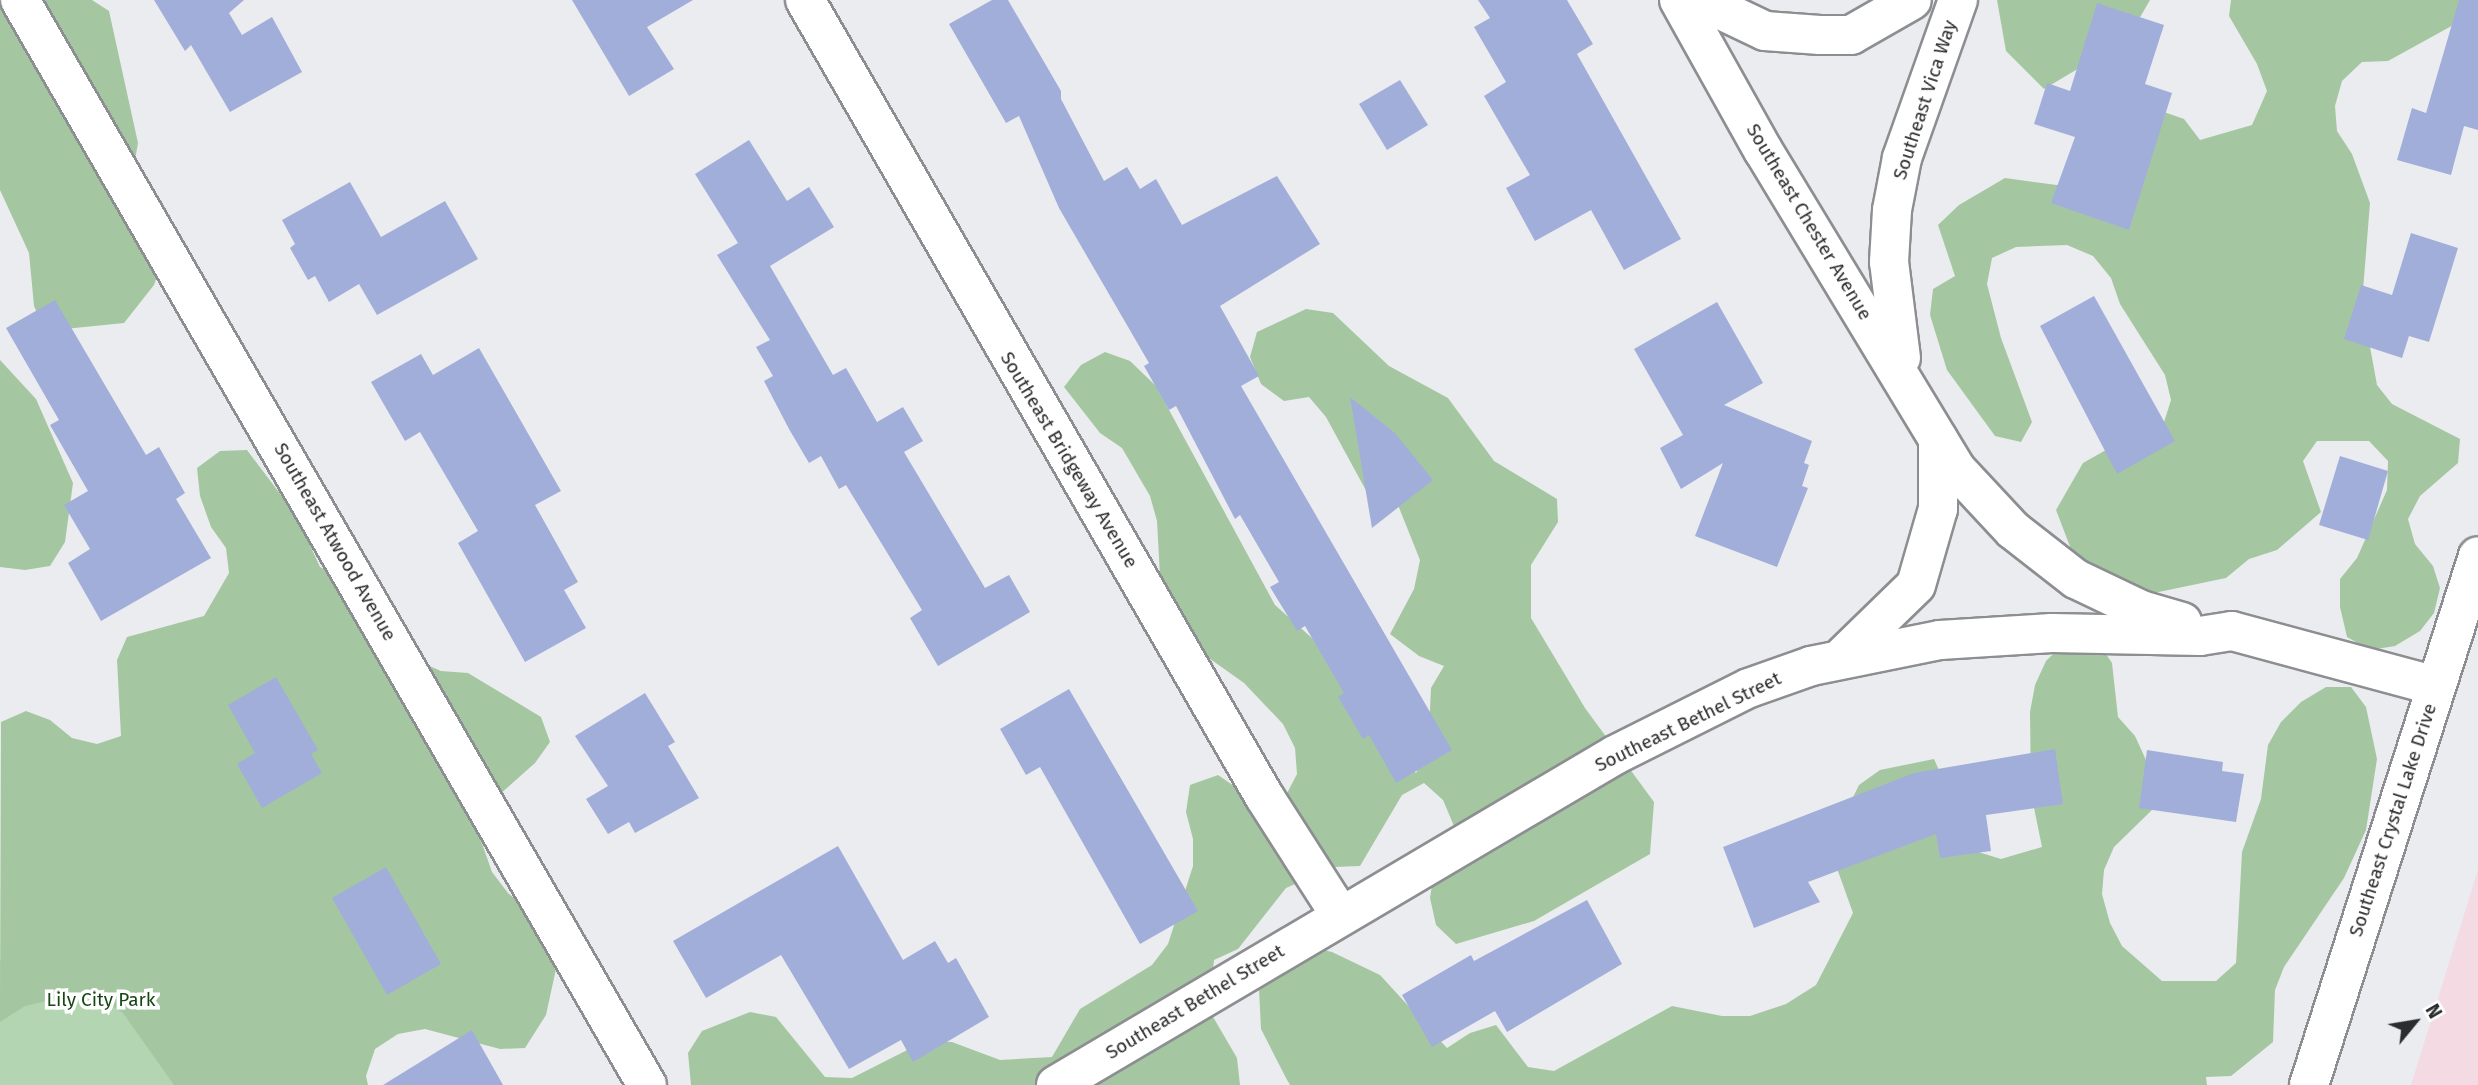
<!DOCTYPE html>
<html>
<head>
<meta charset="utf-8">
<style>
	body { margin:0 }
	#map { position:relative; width:2478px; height:1085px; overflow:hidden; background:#ebecef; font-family:"Fira Sans",sans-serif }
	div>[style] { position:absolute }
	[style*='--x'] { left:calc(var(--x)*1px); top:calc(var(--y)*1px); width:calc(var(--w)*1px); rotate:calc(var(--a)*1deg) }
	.industrial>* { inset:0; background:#f3dae3 }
	.green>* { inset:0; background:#b4d5b1 }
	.forest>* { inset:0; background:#a4c7a1 }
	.building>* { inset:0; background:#a2aeda }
	.roads { filter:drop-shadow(2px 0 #8d8e91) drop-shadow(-2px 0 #8d8e91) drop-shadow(0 2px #8d8e91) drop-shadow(0 -2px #8d8e91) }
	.street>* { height:38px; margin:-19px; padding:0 19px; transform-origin:19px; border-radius:19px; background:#fff }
	.secondary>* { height:38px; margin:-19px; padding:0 19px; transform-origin:19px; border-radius:19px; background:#fff }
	span { translate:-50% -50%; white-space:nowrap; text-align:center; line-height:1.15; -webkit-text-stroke:7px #fff; paint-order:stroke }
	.street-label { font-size:19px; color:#2b2c2d }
	.park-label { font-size:19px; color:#164715 }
	.north { position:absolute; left:2380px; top:987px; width:70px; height:70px; -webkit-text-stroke:5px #fff; paint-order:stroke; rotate:60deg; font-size:19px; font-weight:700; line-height:28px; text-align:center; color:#2b2c2d }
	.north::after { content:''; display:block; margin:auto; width:24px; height:32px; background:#2b2c2d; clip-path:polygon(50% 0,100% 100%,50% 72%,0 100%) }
</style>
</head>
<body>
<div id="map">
	<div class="industrial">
		<div style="clip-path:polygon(2478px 870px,2478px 1085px,2411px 1085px)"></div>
	</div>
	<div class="green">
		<div style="clip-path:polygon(134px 881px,252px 1085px,0 1085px,0 960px)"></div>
	</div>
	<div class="forest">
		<div style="clip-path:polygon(0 0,92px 0,109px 11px,138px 143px,129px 194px,162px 261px,154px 285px,124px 323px,45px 331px,34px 306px,29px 253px,0 190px)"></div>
		<div style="clip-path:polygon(1997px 0,2150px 0,2135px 26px,2091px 61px,2044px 89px,2006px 51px)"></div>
		<div style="clip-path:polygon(2231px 0,2478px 0,2457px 23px,2388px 61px,2362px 62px,2342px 81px,2335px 106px,2337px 131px,2352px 154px,2370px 203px,2362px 303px,2377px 385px,2392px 404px,2460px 439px,2458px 463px,2420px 496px,2408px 519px,2415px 544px,2433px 566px,2440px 588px,2434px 613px,2420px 631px,2395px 646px,2370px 650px,2347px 637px,2340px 607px,2340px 579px,2357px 558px,2387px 490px,2388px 461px,2369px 441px,2317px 441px,2303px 461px,2321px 512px,2277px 550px,2249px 559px,2226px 578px,2149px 594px,2076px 562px,2056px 510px,2083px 463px,2106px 450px,2159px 438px,2171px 400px,2165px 375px,2120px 304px,2111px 278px,2093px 256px,2067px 245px,2016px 247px,1992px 258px,1987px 284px,2001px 338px,2032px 422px,2021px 442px,1995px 436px,1947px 370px,1930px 315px,1933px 289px,1955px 276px,1938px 225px,1959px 205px,2005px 178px,2057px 185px,2098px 183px,2161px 111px,2184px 119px,2200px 140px,2252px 125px,2267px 91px,2257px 64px,2229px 16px)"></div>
		<div style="clip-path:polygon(1306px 309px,1333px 313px,1389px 366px,1448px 398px,1494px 461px,1557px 499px,1558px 522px,1531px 565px,1531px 618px,1585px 708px,1654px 802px,1650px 854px,1534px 921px,1456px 944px,1436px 925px,1430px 898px,1434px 873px,1448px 851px,1454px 826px,1443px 800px,1424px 783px,1402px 795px,1360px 866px,1334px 867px,1286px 888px,1238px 949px,1214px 960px,1209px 1010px,1237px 1058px,1240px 1085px,691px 1085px,688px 1053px,702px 1031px,750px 1012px,776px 1017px,825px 1077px,852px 1078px,925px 1041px,952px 1042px,1000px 1060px,1052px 1057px,1080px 1009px,1152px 965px,1168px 944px,1193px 866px,1193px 839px,1186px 812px,1190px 785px,1218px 775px,1260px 804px,1285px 797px,1297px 774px,1295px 748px,1283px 724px,1244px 683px,1199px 651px,1160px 576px,1157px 521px,1150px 496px,1122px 448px,1100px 433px,1064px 387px,1081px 365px,1105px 352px,1130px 361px,1156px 386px,1275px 605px,1313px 639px,1376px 741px,1416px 773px,1428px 751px,1431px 688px,1444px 666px,1419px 656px,1390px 634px,1414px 589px,1420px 560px,1398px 505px,1369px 496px,1326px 417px,1309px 397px,1284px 401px,1261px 384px,1250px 357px,1257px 332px)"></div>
		<div style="clip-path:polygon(0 360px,36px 399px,73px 483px,65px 542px,50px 566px,25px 570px,0 567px)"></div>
		<div style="clip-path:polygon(247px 450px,296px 515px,320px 567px,369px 594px,416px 660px,441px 671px,468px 673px,541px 717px,550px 742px,535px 763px,473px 818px,492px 872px,508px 893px,549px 928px,559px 955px,546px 1015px,525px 1048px,500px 1049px,425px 1029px,398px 1034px,375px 1049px,366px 1076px,368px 1085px,174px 1085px,123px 1013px,101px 999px,78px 994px,25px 1006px,0 1022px,1px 722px,26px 711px,50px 720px,72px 738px,97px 744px,121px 736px,117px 660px,127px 637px,204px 616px,229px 573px,226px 548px,211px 527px,200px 496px,197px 468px,220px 451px)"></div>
		<div style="clip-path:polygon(2096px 639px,2112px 663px,2118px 717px,2135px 736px,2156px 782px,2155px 807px,2114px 847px,2104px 870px,2102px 894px,2110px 923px,2122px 946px,2162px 981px,2216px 981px,2236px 963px,2242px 852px,2261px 799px,2268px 745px,2281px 722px,2301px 702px,2326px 687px,2351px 687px,2366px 707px,2377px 759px,2366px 830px,2344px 878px,2284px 967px,2275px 990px,2273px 1042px,2231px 1076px,2206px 1077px,2207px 1085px,1290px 1085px,1286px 1078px,1261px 1029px,1258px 969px,1306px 946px,1332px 952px,1380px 975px,1447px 1048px,1470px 1033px,1496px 1025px,1528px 1067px,1554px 1071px,1672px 1006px,1722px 1016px,1750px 1016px,1786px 1004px,1816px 985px,1853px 913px,1834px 860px,1835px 834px,1859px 785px,1880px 770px,1934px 759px,1975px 851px,2001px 859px,2042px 847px,2031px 793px,2030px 712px,2035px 685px,2046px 661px,2065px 642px)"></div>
	</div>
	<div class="building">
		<div style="clip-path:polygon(154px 0,244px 0,229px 13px,242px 35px,272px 17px,302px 72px,230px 112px,191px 45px,185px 51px)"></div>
		<div style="clip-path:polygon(572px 0,693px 0,647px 27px,674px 69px,629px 96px)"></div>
		<div style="clip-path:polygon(992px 0,1008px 0,1061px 91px,1061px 99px,1104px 181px,1127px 167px,1140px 189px,1156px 179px,1182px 225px,1277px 176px,1320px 244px,1220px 306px,1259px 376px,1241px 386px,1452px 750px,1396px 783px,1369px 735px,1363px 739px,1338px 697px,1344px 693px,1305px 626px,1297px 631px,1270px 587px,1279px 582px,1240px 515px,1235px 519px,1176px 406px,1169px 410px,1144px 366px,1149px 363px,1059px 208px,1019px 116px,1006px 123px,949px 24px)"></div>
		<div style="clip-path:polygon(1478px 0,1567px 0,1593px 44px,1577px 54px,1681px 239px,1624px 270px,1591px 210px,1535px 241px,1506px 188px,1530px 175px,1484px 96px,1506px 82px,1474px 27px,1490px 18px)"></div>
		<div style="clip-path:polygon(2459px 0,2478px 0,2478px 130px,2464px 126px,2451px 175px,2397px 160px,2412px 108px,2426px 113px)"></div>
		<div style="clip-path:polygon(2097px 3px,2164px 25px,2145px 84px,2172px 93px,2129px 230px,2051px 203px,2075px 137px,2034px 124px,2047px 83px,2070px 91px)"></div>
		<div style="clip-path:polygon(1400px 80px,1428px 125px,1387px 150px,1359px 104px)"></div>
		<div style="clip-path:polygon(749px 140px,787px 201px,809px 187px,834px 227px,770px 266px,833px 375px,846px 368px,877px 422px,903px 407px,923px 441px,904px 452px,985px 588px,1009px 575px,1030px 612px,938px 666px,910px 618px,922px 610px,846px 485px,839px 489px,821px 456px,809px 463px,789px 429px,764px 381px,773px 376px,756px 347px,770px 340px,717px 255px,738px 243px,695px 174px)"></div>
		<div style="clip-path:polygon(350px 182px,381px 237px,445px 201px,478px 259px,377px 315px,359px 284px,329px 302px,315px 276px,308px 280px,290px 248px,295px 244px,282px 220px)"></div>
		<div style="clip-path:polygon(2411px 233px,2458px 248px,2429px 342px,2409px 336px,2402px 358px,2344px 339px,2361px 285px,2392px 295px)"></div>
		<div style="clip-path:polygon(2094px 296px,2175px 441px,2117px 474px,2040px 326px)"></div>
		<div style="clip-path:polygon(55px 300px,146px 455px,159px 447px,185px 493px,176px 499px,211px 558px,101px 621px,68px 563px,90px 549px,64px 505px,88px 491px,50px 425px,59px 420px,6px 328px)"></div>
		<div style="clip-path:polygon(1717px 302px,1763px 383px,1724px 405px,1812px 441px,1804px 463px,1809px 465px,1802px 486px,1808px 488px,1777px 567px,1695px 536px,1723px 463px,1681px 489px,1660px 448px,1683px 435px,1634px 349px)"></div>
		<div style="clip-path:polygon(479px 348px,561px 491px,535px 505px,578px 582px,564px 590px,586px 628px,525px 662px,458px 543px,478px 531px,420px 432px,405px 441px,371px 382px,421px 354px,433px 375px)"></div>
		<div style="clip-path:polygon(1350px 397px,1395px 433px,1433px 480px,1372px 528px)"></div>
		<div style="clip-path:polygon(2340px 456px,2388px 471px,2368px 540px,2319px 525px)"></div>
		<div style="clip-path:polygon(276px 677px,318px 750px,311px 754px,322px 773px,262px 808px,237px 764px,255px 753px,228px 705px)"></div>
		<div style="clip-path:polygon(1069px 689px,1198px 911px,1140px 944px,1040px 767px,1026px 775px,1000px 729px)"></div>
		<div style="clip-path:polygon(645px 693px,675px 742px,668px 746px,699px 798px,635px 833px,629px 822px,608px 834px,586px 799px,608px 786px,575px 736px)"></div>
		<div style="clip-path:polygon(2055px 749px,2063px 804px,1986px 815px,1991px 851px,1940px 858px,1936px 834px,1808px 882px,1820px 902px,1754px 928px,1723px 847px,1914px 773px)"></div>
		<div style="clip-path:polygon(2147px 750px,2223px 762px,2222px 771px,2244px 774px,2236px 822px,2139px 808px)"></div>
		<div style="clip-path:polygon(838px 846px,903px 960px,935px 941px,948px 963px,956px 958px,989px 1017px,913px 1062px,901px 1040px,849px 1069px,781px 955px,706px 998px,673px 941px)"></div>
		<div style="clip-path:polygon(386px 867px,441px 964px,387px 995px,332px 898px)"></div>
		<div style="clip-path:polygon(1587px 900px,1622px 964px,1507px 1032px,1495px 1011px,1432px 1047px,1402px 995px,1471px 955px,1474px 961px)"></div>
		<div style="clip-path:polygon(472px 1030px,503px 1085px,383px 1085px)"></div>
	</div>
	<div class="roads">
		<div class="street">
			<div style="--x:20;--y:0;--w:1253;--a:59.98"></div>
			<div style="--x:805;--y:0;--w:919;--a:60.03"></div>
			<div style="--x:1264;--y:796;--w:141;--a:57.4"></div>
			<div style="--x:1679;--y:0;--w:172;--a:60.8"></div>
			<div style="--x:1763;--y:150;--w:374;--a:58.8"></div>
			<div style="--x:1957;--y:470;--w:82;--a:47"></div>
			<div style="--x:2013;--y:530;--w:80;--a:37.9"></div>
			<div style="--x:2076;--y:579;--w:72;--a:25.5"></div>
			<div style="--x:2141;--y:610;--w:43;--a:16.3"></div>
			<div style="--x:1700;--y:0;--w:72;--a:25.5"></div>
			<div style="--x:1765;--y:31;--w:55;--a:4.2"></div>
			<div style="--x:1820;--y:35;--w:31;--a:0"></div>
			<div style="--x:1851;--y:35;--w:70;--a:-29.8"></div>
			<div style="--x:1901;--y:358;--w:97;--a:-97.1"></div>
			<div style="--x:1889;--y:262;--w:52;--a:-86.7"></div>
			<div style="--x:1892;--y:210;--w:53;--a:-79.1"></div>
			<div style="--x:1902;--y:158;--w:168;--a:-70.5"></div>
			<div style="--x:1844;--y:655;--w:100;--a:-44.2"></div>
			<div style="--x:1916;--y:585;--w:79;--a:-73.9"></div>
			<div style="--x:1938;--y:509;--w:70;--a:-90"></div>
			<div style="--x:1056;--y:1085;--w:649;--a:-30.56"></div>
			<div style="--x:1615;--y:755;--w:150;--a:-26.6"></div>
			<div style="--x:1749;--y:688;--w:66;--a:-19.5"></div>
			<div style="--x:1811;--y:666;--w:132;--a:-11.4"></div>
			<div style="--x:1940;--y:640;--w:112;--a:-3.6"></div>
			<div style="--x:2052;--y:633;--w:148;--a:1.2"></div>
			<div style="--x:2200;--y:636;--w:32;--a:-9"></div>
			<div style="--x:2232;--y:631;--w:211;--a:15.1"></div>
		</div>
		<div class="secondary">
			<div style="--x:2309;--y:1085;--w:555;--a:-72.28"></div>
		</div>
	</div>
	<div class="street-label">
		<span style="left:1925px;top:100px;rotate:-72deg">Southeast Vica Way</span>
		<span style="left:1809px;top:222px;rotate:59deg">Southeast Chester Avenue</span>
		<span style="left:1069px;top:460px;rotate:59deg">Southeast Bridgeway Avenue</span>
		<span style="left:335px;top:542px;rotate:60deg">Southeast Atwood Avenue</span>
		<span style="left:1688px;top:722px;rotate:-26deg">Southeast Bethel Street</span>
		<span style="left:2393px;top:820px;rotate:-72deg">Southeast Crystal Lake Drive</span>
		<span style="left:1195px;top:1002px;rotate:-31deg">Southeast Bethel Street</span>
	</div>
	<div class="park-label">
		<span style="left:101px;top:1000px">Lily City Park</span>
	</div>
	<div class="north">N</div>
</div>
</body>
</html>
